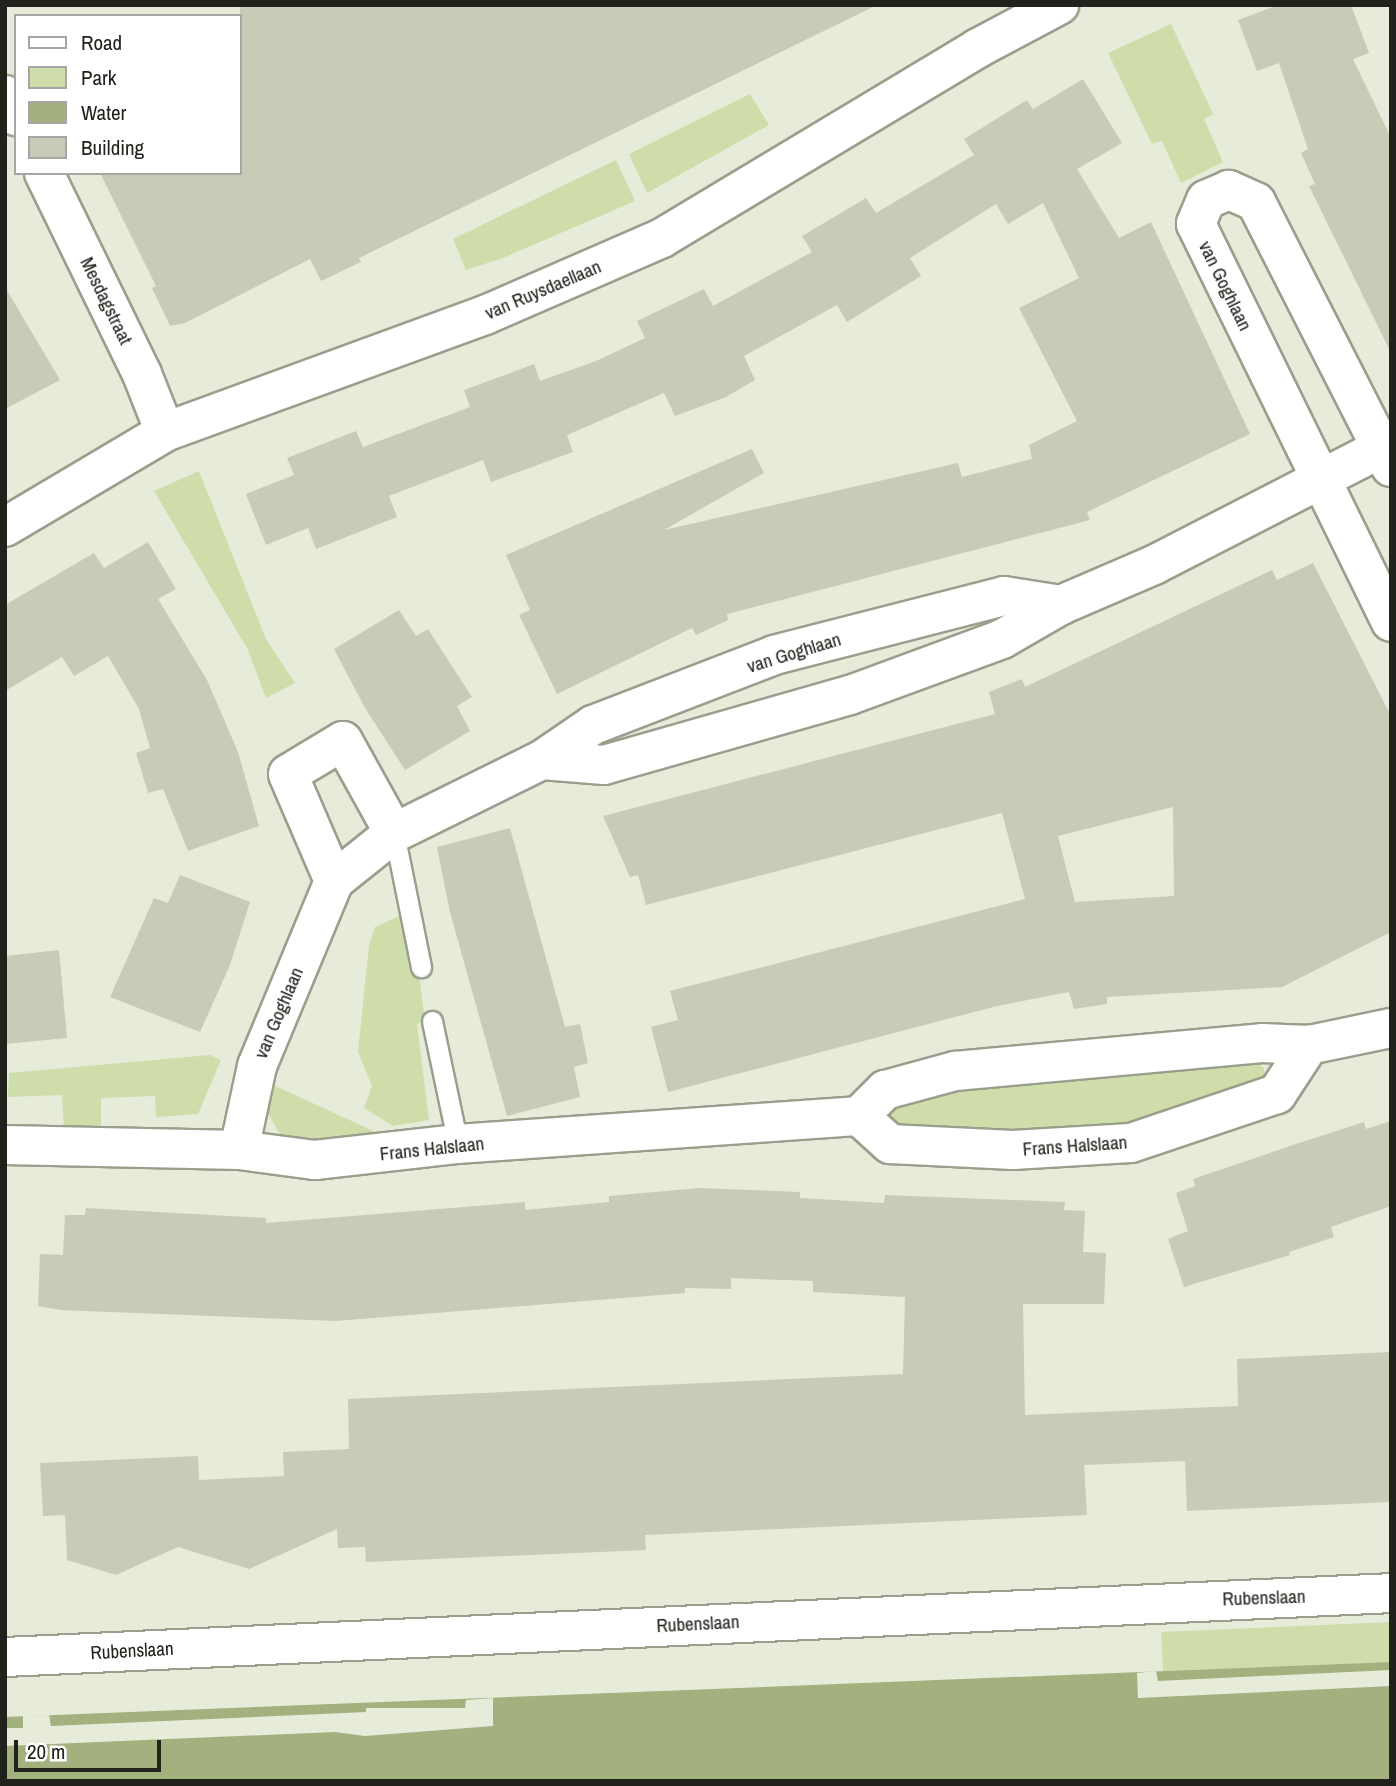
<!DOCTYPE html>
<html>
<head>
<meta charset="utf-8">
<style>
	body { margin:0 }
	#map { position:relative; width:1396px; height:1786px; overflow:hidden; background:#e6ecd9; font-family:"Archivo Narrow",sans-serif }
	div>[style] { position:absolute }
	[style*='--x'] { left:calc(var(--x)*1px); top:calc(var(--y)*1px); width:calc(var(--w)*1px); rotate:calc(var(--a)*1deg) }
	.green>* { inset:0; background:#ceddaa }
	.water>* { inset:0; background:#a3b17f }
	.pier>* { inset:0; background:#e6ecd9 }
	.building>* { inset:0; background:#c6ccb8 }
	.roads { filter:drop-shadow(2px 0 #9a9f8d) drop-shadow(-2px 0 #9a9f8d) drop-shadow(0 2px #9a9f8d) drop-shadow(0 -2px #9a9f8d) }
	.lane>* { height:19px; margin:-9.5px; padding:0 9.5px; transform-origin:9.5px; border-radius:9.5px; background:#fff }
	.street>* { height:38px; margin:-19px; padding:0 19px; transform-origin:19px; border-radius:19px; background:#fff }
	span { translate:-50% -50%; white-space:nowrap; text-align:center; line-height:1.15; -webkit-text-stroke:7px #fff; paint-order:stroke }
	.street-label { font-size:19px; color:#20221b }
	.frame { position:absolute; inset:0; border:7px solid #20221b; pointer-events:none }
	.legend { position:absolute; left:14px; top:14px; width:228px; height:161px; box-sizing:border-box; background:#fff; border:2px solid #a6a7a4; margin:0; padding:9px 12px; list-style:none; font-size:21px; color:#20221b }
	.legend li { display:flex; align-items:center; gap:14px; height:35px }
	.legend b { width:35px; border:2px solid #a6a7a4 }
	.scale { position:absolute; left:14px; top:1740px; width:147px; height:32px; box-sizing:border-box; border:4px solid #20221b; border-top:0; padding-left:9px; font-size:21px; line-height:24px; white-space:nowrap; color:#20221b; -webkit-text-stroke:5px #fff; paint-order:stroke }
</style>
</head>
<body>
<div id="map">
	<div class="green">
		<div style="clip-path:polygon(1171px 24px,1213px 114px,1204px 119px,1223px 162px,1181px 183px,1162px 141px,1152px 144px,1108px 53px)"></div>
		<div style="clip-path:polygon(750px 94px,769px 125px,647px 193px,629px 154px)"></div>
		<div style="clip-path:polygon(616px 160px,635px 201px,503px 258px,466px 270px,453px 239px)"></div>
		<div style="clip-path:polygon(199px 471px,266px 639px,295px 683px,266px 698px,247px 648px,154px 491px)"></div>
		<div style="clip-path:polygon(406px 913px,412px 973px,419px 974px,425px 1021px,417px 1024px,429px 1120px,393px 1126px,364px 1108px,372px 1086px,358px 1052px,369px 945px,375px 927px)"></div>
		<div style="clip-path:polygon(210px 1055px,221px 1060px,198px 1114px,156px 1117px,155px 1096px,101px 1098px,101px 1132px,64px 1130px,62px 1095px,8px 1097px,9px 1073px)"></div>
		<div style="clip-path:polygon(1256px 1062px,1264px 1068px,1264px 1080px,1118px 1129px,1070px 1137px,900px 1128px,889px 1122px,893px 1104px,996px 1078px)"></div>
		<div style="clip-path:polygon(269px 1083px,395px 1141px,303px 1149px,280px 1134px,266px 1110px)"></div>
		<div style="clip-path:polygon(1391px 1622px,1391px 1662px,1163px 1671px,1161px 1632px)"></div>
	</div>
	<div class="water">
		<div style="clip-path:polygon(1391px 1662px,1391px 1781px,5px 1781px,5px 1717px)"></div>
	</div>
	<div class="pier">
		<div style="clip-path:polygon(1391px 1670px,1391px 1686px,1138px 1698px,1137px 1673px,1156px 1671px,1158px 1681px)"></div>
		<div style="clip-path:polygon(493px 1698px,493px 1726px,365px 1736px,335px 1732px,5px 1746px,5px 1728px,23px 1728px,23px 1716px,49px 1715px,51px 1726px,366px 1712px,366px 1708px,465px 1708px,466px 1700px)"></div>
	</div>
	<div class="building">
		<div style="clip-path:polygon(240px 5px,877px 5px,359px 258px,361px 262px,321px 281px,310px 259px,185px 323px,170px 326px,152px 288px,156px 286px,100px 173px,240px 173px)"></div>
		<div style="clip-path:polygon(1278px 5px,1351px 5px,1369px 53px,1353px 59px,1391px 138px,1391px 353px,1309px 186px,1315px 184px,1301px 153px,1308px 149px,1279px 63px,1257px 71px,1238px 20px)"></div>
		<div style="clip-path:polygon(1083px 79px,1122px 143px,1077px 169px,1119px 238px,1151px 222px,1250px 434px,1087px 512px,1090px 520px,727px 614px,728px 620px,696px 635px,692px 628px,557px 694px,519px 615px,530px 610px,506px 555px,752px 449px,764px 473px,664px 530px,958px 463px,962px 477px,1032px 459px,1029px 445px,1077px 421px,1019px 308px,1079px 278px,1043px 203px,1008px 224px,996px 204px,910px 258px,921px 276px,847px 322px,837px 305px,744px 356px,755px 380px,726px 397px,675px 416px,664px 393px,567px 435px,573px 452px,491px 482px,483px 460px,389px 496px,397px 517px,316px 549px,308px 528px,266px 545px,246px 494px,294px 475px,287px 458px,356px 431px,363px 447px,470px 407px,464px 390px,534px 364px,540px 381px,596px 361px,645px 338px,637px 321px,704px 289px,713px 306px,812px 252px,802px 236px,866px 198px,876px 213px,974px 155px,964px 139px,1027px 100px,1033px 109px)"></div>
		<div style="clip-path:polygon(5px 287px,60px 380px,5px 409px)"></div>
		<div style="clip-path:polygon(148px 542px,176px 589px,158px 599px,207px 680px,238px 752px,259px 826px,188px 851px,163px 789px,148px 793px,136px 753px,150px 748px,139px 709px,108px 656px,74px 676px,62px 657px,5px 691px,5px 605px,94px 553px,104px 568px)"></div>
		<div style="clip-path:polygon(evenodd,1313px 563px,1391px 716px,1391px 932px,1282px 987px,1107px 997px,1107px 1004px,1074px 1009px,1069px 992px,997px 1006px,668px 1092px,651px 1027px,678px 1020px,670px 991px,1025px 899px,1002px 813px,646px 905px,638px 875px,630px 877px,603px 816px,995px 714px,989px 692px,1022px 679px,1025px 687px,1272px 570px,1277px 580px,1313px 563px,1173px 807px,1174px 896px,1075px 902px,1058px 836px,1173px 807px)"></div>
		<div style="clip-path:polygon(399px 610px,416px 636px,428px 629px,472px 697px,457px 706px,470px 731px,405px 770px,365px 708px,334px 649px)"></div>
		<div style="clip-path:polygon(510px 828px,565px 1027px,580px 1024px,588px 1063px,574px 1067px,580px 1097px,507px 1116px,450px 912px,437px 847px)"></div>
		<div style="clip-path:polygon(180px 875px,250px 902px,230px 965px,200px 1032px,110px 997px,154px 898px,168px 903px)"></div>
		<div style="clip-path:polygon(59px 950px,67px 1038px,5px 1044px,5px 956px)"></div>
		<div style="clip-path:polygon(1391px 1121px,1391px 1206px,1331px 1227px,1334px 1237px,1289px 1252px,1290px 1255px,1184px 1287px,1168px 1239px,1188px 1231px,1176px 1193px,1195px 1186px,1193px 1179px,1299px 1143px,1364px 1122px,1366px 1129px)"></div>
		<div style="clip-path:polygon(700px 1188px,800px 1192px,800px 1198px,884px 1203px,885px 1195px,1065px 1202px,1064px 1210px,1085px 1211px,1083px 1252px,1106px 1253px,1104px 1304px,1023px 1304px,1025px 1415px,1238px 1406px,1237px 1359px,1391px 1352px,1391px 1502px,1187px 1511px,1185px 1461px,1084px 1465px,1087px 1515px,645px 1535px,646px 1550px,366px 1562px,365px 1547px,338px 1548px,337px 1529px,249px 1569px,178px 1547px,116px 1575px,67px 1560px,65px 1515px,43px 1516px,40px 1463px,198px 1456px,199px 1480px,284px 1476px,283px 1452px,349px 1449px,348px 1399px,903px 1374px,905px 1297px,813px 1292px,813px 1281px,731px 1278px,731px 1289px,685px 1288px,685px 1293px,336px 1321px,60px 1310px,38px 1306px,40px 1254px,63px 1255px,65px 1215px,85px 1215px,86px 1208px,266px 1218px,266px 1223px,525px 1202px,525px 1210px,609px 1202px,609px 1196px)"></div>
	</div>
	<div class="roads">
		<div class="lane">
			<div style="--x:394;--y:833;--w:137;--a:78.6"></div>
			<div style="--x:432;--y:1021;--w:126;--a:78.1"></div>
		</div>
		<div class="street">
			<div style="--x:5;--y:95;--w:24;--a:62"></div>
			<div style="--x:44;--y:173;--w:224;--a:64"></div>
			<div style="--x:142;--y:374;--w:62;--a:68.4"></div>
			<div style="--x:1391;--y:467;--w:297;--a:-117"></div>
			<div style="--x:1256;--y:202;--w:30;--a:-156"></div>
			<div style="--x:1229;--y:190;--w:25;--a:157"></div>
			<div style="--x:1206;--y:200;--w:26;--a:113"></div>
			<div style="--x:1196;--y:224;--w:443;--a:63.9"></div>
			<div style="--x:5;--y:527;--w:186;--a:-30.7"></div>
			<div style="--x:165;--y:432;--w:341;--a:-20.1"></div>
			<div style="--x:485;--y:315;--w:193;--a:-23.5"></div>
			<div style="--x:662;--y:238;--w:369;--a:-31"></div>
			<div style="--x:978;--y:48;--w:92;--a:-28"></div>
			<div style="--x:542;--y:760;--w:62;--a:4.6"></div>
			<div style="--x:604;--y:765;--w:256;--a:-15.9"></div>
			<div style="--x:850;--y:695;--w:162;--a:-20.2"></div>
			<div style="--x:1002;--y:639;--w:68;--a:-30"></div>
			<div style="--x:334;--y:881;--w:116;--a:-113.3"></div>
			<div style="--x:288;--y:774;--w:64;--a:-31"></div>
			<div style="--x:343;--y:741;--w:105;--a:61"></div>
			<div style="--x:859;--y:1116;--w:42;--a:42.1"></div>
			<div style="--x:890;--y:1144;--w:123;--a:2.8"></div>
			<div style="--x:1013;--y:1150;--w:118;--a:-3.4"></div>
			<div style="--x:1131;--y:1143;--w:154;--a:-18.6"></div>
			<div style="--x:1277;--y:1094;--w:59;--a:-56.9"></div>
			<div style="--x:5;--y:1145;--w:234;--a:1.2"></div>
			<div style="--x:239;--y:1150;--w:77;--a:7.5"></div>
			<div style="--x:315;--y:1160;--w:144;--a:-6.4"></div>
			<div style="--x:458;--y:1144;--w:402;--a:-4"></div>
			<div style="--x:859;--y:1116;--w:37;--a:-45"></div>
			<div style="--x:885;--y:1090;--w:73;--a:-15.2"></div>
			<div style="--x:955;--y:1071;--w:308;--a:-5.2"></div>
			<div style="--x:1262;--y:1043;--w:47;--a:2.4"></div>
			<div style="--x:1309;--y:1045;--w:84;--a:-11.7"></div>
			<div style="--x:239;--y:1150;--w:86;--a:-77.9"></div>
			<div style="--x:257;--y:1066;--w:200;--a:-67.4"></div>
			<div style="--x:334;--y:881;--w:77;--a:-38.7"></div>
			<div style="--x:394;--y:833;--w:165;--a:-26.3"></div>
			<div style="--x:542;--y:760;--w:62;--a:-34.5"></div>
			<div style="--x:593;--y:725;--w:194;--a:-21.1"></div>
			<div style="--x:774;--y:655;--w:237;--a:-14.4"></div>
			<div style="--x:1004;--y:596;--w:58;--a:9"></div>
			<div style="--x:1061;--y:605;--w:101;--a:-23.3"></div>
			<div style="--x:1154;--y:565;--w:267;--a:-27.2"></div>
			<div style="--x:5;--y:1657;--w:1387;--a:-2.64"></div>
		</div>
	</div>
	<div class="street-label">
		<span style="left:1225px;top:286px;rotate:64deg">van Goghlaan</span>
		<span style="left:543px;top:290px;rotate:-23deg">van Ruysdaellaan</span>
		<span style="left:106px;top:301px;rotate:64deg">Mesdagstraat</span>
		<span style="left:794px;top:653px;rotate:-17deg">van Goghlaan</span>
		<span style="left:279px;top:1013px;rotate:-67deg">van Goghlaan</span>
		<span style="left:1075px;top:1146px;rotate:-4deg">Frans Halslaan</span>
		<span style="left:432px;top:1149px;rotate:-6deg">Frans Halslaan</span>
		<span style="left:1264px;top:1598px;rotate:-2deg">Rubenslaan</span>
		<span style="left:698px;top:1624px;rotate:-3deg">Rubenslaan</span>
		<span style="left:132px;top:1651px;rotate:-3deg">Rubenslaan</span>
	</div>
	<div class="frame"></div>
	<ul class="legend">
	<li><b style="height:9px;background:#fff"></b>Road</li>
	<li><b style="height:19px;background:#ceddaa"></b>Park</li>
	<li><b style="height:19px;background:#a3b17f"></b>Water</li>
	<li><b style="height:19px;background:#c6ccb8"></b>Building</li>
	</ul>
	<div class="scale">20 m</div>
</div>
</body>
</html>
